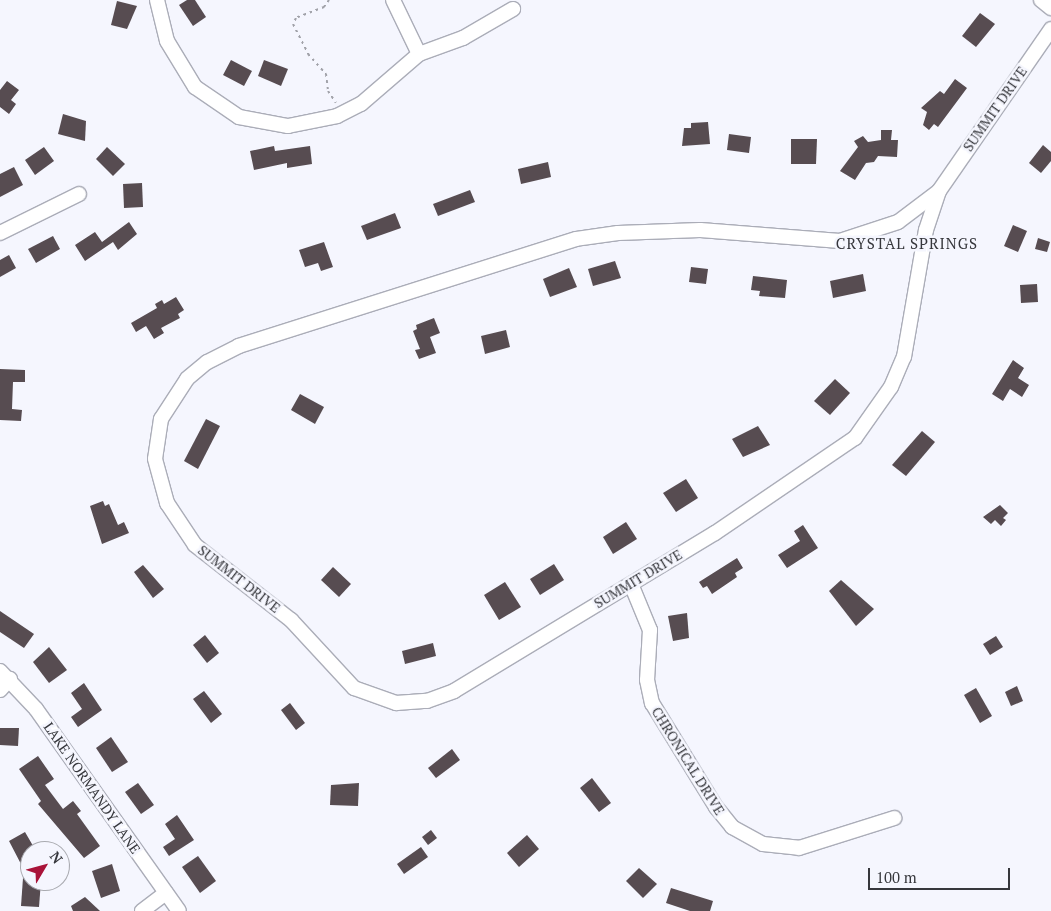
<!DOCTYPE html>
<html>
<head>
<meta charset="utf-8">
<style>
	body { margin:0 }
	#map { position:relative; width:1051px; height:911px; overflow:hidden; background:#f5f6fe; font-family:"PT Serif",serif }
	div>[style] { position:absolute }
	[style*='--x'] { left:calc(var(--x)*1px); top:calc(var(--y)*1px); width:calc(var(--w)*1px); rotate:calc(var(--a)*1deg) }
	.building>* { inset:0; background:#574c51 }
	.path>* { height:2px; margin-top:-1px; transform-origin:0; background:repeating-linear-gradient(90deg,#a1a2a9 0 2.5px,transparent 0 6.5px) }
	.roads { filter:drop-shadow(1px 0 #abadb8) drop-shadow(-1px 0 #abadb8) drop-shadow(0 1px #abadb8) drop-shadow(0 -1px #abadb8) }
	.minor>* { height:14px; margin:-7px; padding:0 7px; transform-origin:7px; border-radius:7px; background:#fff }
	span { translate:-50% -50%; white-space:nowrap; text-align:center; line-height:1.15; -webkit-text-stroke:5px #f5f6fe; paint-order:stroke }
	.street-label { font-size:14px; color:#36373c }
	.neighbourhood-label { font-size:15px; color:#36373c; letter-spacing:1px }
	.north { position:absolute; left:20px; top:841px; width:50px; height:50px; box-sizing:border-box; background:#f5f6fe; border:1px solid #a9aab0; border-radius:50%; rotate:53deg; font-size:14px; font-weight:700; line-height:20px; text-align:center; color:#36373c }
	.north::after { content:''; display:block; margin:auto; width:18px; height:22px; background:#a91339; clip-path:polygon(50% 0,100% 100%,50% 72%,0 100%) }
	.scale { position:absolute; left:868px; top:868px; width:142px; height:22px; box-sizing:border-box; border:2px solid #36373c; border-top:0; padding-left:6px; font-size:15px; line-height:18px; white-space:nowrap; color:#36373c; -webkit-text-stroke:4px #f5f6fe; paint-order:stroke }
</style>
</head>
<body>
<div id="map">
	<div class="building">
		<div style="clip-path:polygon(187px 0,195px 0,206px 17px,193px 26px,179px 5px)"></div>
		<div style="clip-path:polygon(117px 1px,137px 6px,127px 29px,111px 25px)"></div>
		<div style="clip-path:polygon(980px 13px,995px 24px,976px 47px,962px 36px)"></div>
		<div style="clip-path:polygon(231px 60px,252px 71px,244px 86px,223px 75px)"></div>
		<div style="clip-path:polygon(264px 60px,288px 69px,281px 86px,258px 76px)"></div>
		<div style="clip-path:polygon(955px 79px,967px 88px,938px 127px,934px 124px,929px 130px,923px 125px,927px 112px,921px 108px,940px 91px,944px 94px)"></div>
		<div style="clip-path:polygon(7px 81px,19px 90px,11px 100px,16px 104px,9px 114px,0 107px,0 90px)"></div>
		<div style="clip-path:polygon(63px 114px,86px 121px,85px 141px,58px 134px)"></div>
		<div style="clip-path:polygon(708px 122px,710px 144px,682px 146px,684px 128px,691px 128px,691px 123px)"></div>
		<div style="clip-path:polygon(881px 130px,892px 130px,891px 140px,898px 140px,897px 157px,878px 156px,874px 162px,866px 163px,855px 180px,840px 171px,858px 147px,854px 141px,863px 136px,868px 142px,881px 140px)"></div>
		<div style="clip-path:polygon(729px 134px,751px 137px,749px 153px,727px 150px)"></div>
		<div style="clip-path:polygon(791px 139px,817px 139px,816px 164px,791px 164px)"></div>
		<div style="clip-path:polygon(1043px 145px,1051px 152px,1051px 161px,1041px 173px,1029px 163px)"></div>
		<div style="clip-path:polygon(274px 146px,275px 151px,310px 146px,312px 164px,287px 168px,287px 163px,254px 170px,250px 151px)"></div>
		<div style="clip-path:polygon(44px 147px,54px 161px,35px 175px,25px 160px)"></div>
		<div style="clip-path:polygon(107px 147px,125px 164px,113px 176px,96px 159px)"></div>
		<div style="clip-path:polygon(548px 162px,551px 177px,521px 184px,518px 169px)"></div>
		<div style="clip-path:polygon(14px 167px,23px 185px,0 197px,0 174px)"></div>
		<div style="clip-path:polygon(142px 183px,143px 207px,124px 208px,123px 184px)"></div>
		<div style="clip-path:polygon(470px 190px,475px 202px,438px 216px,433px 204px)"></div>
		<div style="clip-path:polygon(395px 213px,401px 228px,367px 240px,361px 226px)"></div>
		<div style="clip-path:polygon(129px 222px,137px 234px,118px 250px,113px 242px,85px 261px,75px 245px,95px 232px,102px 242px)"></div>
		<div style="clip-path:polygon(1013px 225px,1027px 231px,1018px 252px,1004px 246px)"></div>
		<div style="clip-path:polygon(53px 236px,60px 249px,36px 263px,28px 249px)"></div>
		<div style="clip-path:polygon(1038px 238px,1050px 242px,1047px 252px,1035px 249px)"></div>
		<div style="clip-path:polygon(324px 242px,333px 267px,321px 271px,318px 263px,305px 267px,299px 250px)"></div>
		<div style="clip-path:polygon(9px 255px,16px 268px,0 277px,0 260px)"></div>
		<div style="clip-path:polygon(615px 261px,621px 278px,593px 286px,588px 269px)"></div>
		<div style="clip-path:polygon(691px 267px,708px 269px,706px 284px,689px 282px)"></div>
		<div style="clip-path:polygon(569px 268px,577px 287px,550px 297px,543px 279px)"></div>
		<div style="clip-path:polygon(863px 274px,866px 291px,833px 298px,830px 281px)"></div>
		<div style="clip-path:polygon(753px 276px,787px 280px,785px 298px,759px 296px,760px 291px,751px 290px)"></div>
		<div style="clip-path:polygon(1037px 284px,1038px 302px,1021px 303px,1020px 285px)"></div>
		<div style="clip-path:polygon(176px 297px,184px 310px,178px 314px,180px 318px,161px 328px,164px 333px,154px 339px,146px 326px,136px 332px,131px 323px,157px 308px,155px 304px,162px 300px,164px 304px)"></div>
		<div style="clip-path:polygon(434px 318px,440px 333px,430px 337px,436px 353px,419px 359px,415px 350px,420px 349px,413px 331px,417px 329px,416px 325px)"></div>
		<div style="clip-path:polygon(506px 330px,510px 347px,485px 354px,481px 336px)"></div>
		<div style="clip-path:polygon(1013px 360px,1024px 368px,1018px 378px,1029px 385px,1022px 397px,1010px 389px,1003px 401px,992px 394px)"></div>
		<div style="clip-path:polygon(0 369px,25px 370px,25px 382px,13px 382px,12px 409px,22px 410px,21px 421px,0 420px)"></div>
		<div style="clip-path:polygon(835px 379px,850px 393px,830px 415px,814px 401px)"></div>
		<div style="clip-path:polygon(300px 394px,324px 407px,315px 424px,291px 410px)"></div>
		<div style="clip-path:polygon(206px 419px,220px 426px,198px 469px,184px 461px)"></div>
		<div style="clip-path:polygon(758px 426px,770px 445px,743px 457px,732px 439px)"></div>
		<div style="clip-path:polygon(922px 431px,935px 442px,906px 476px,892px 465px)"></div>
		<div style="clip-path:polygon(686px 479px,698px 498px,676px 512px,663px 493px)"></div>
		<div style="clip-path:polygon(103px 501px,105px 506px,109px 504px,118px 525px,124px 522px,129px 533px,102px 544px,90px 506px)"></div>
		<div style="clip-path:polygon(1000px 505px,1008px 513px,1003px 518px,1006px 520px,1001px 526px,995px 520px,991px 524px,983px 517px)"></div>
		<div style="clip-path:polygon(626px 522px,637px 539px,613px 554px,603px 537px)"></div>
		<div style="clip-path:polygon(803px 525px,818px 548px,787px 568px,778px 555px,800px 541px,794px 531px)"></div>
		<div style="clip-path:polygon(737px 558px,743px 568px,735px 573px,737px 577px,712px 594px,707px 586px,703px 588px,699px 582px)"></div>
		<div style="clip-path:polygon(554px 564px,564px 580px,540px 595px,530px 579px)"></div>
		<div style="clip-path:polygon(143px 565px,164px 589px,153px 598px,134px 572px)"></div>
		<div style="clip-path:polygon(333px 567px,351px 584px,339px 597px,321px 580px)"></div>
		<div style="clip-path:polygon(841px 580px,874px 609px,856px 626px,829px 591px)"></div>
		<div style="clip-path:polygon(505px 582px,521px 607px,499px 620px,484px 595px)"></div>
		<div style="clip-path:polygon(0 611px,34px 634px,24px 648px,0 632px)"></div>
		<div style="clip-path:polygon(687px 613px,689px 638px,673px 641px,668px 616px)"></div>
		<div style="clip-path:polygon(205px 635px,219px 653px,207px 663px,193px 645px)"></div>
		<div style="clip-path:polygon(996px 636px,1003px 647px,990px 655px,983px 644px)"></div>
		<div style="clip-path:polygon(433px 643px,436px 656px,405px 664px,402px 651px)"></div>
		<div style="clip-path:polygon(49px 647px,67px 670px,49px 683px,33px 662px)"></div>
		<div style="clip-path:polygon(84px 683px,102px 710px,78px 727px,71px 717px,82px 709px,71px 693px)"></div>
		<div style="clip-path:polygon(1017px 686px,1023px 701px,1011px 706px,1005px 692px)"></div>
		<div style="clip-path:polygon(976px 688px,992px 716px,980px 723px,964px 695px)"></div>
		<div style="clip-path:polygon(204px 691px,222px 714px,211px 723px,193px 699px)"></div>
		<div style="clip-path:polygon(290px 703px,305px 723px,296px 730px,281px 710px)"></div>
		<div style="clip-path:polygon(0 728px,19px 728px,18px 746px,0 745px)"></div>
		<div style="clip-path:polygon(111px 737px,128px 762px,112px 772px,96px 748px)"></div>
		<div style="clip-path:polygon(452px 749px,460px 760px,436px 778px,428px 768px)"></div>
		<div style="clip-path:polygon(38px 756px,54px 779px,45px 785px,63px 809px,73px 801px,81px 811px,77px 814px,100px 846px,84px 858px,38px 804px,41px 801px,19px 769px)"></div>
		<div style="clip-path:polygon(592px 778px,611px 803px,599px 812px,580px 788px)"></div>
		<div style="clip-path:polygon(138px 783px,154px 805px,141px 814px,125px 792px)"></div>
		<div style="clip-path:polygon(359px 783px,358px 806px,330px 805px,331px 785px)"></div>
		<div style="clip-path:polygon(177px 815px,194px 840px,169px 856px,163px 847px,175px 839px,165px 824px)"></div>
		<div style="clip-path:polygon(431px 830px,437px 838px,428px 845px,422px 837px)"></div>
		<div style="clip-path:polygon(25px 832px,36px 851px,30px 851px,30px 862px,22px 866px,9px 841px)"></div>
		<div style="clip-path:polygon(527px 835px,539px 849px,519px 867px,507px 853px)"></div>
		<div style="clip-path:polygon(421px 847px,428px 857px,404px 874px,397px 864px)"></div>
		<div style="clip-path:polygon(198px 856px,216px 881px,200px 893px,182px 867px)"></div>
		<div style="clip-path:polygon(112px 864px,120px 891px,101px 898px,92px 871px)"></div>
		<div style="clip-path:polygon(639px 868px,657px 884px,643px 898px,626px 881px)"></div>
		<div style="clip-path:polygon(23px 878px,41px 881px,39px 907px,21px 906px)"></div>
		<div style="clip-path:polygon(671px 888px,713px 901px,710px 911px,690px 911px,666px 903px)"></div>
		<div style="clip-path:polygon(85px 897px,100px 911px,73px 911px,71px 906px)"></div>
	</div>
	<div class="path">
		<div style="--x:329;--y:0;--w:9;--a:126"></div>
		<div style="--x:324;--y:7;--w:30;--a:159"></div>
		<div style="--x:296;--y:18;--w:7;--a:117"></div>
		<div style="--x:293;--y:24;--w:34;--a:63"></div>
		<div style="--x:308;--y:54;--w:27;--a:48"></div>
		<div style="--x:326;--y:74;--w:17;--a:83"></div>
		<div style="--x:328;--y:91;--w:14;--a:56"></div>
	</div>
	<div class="roads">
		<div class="minor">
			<div style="--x:157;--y:0;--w:42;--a:76.3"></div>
			<div style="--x:167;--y:41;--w:54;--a:58.7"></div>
			<div style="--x:195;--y:87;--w:53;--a:34.3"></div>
			<div style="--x:239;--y:117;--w:50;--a:10.4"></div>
			<div style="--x:288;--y:126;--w:50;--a:-11.5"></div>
			<div style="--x:337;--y:116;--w:27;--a:-27"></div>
			<div style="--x:361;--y:104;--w:77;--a:-40.8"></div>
			<div style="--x:419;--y:54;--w:47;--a:-20"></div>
			<div style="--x:463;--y:38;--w:58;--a:-30.1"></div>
			<div style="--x:393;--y:0;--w:60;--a:64.3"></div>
			<div style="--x:1041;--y:0;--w:13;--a:39"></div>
			<div style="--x:939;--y:191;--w:51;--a:142.9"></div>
			<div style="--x:898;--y:222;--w:61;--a:161.9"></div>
			<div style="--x:840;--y:241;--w:140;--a:-175.5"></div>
			<div style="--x:700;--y:230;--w:82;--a:177.9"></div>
			<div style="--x:618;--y:233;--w:42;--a:171.9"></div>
			<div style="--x:576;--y:239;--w:354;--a:162.4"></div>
			<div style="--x:239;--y:346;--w:36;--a:153"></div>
			<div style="--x:207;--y:362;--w:26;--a:140"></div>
			<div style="--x:187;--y:379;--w:48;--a:123"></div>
			<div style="--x:161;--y:419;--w:40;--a:98.5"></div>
			<div style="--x:155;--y:459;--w:46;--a:74.7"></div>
			<div style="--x:167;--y:503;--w:50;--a:56.3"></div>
			<div style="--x:195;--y:545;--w:122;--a:38"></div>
			<div style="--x:291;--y:620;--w:93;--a:47.2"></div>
			<div style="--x:354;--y:688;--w:45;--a:19.7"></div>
			<div style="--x:396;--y:703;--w:31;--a:-4"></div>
			<div style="--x:427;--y:701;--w:29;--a:-20"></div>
			<div style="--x:454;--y:691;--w:305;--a:-31.2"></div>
			<div style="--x:715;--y:533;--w:169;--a:-34.2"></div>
			<div style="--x:855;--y:438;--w:62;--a:-54.8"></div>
			<div style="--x:891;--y:387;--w:33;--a:-67"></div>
			<div style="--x:904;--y:357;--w:129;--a:-80.2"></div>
			<div style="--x:926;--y:230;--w:41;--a:-71.6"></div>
			<div style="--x:939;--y:191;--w:197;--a:-55.3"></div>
			<div style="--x:0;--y:233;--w:88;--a:-26.3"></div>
			<div style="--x:631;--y:584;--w:50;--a:67.6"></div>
			<div style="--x:650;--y:630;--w:50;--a:93.4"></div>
			<div style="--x:647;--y:680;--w:24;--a:78"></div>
			<div style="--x:652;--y:703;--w:122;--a:58.4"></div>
			<div style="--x:716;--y:807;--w:26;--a:51"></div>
			<div style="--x:732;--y:827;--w:35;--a:29"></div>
			<div style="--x:763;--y:844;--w:36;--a:6"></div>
			<div style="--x:799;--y:848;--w:100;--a:-17.5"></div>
			<div style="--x:0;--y:671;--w:52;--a:46.5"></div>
			<div style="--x:36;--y:709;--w:247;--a:54.7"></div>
			<div style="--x:0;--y:690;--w:15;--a:-48"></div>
			<div style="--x:142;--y:911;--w:30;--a:-37"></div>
		</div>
	</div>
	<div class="street-label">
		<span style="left:995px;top:109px;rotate:-55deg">SUMMIT DRIVE</span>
		<span style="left:239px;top:579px;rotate:38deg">SUMMIT DRIVE</span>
		<span style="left:638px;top:579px;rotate:-31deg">SUMMIT DRIVE</span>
		<span style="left:688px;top:761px;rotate:58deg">CHRONICAL DRIVE</span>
		<span style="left:92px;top:788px;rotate:55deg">LAKE NORMANDY LANE</span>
	</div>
	<div class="neighbourhood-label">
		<span style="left:907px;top:244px">CRYSTAL SPRINGS</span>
	</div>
	<div class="north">N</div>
	<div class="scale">100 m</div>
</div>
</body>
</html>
